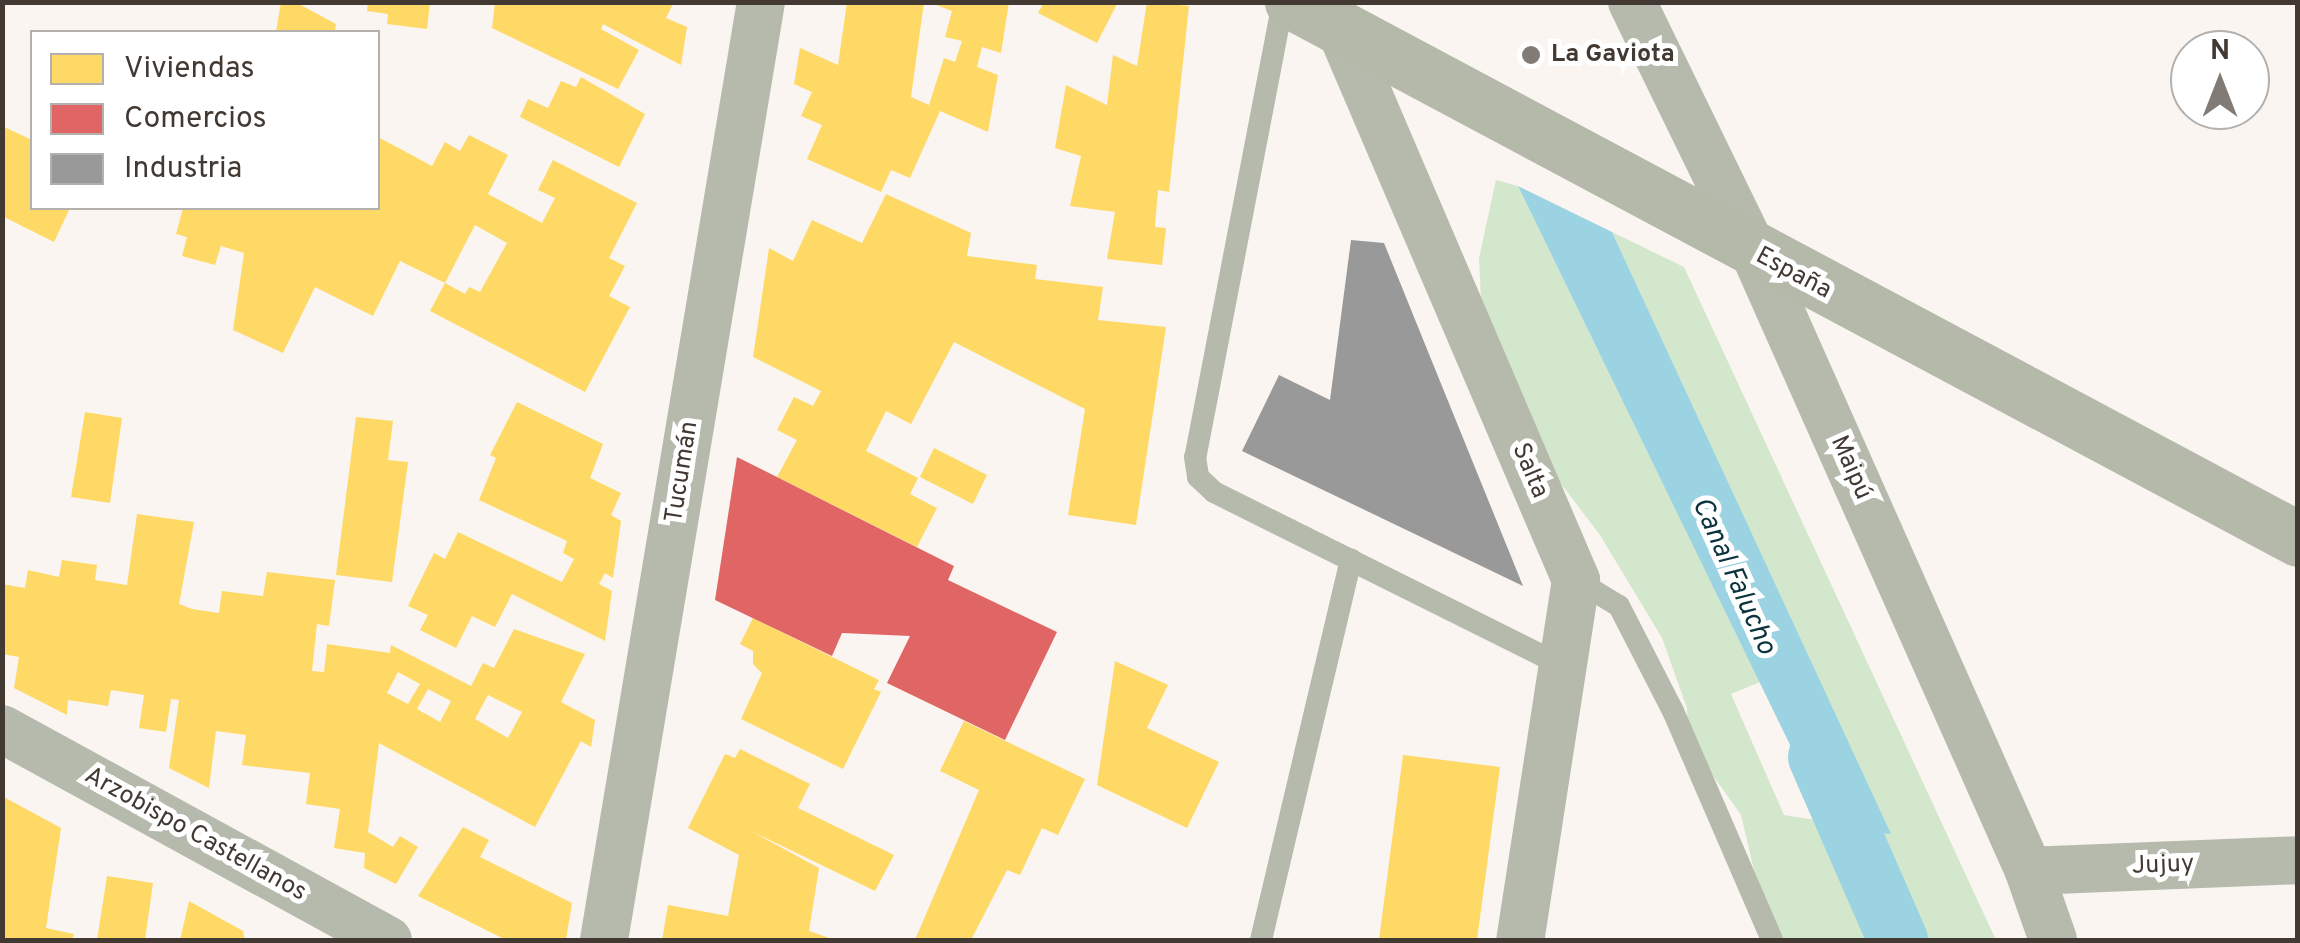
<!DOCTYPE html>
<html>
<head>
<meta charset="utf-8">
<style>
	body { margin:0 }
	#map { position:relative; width:2300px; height:943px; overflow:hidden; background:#faf5f1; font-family:Overpass,sans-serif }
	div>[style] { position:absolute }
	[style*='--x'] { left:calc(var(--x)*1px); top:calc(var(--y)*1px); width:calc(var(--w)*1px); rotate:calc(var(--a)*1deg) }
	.green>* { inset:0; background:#d3e7cc }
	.water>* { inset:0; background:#9bd3e2 }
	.homes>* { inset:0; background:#ffd966 }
	.shops>* { inset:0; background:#e06666 }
	.industry>* { inset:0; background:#999 }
	.canal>* { height:60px; margin:-30px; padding:0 30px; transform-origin:30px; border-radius:30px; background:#9bd3e2 }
	.lane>* { height:22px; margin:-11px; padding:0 11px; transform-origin:11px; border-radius:11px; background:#b5baac }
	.street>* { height:48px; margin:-24px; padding:0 24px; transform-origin:24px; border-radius:24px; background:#b5baac }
	.secondary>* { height:55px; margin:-27.5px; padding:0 27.5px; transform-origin:27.5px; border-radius:27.5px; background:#b4b9aa }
	.dots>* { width:28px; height:28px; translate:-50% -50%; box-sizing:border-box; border:5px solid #fff; border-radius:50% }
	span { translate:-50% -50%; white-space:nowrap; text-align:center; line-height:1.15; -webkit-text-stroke:10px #fff; paint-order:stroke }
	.poi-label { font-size:25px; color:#423932; font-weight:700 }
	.left { translate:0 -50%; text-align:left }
	.street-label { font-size:25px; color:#423932 }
	.water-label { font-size:28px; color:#0a333d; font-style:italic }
	.frame { position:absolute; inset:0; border:5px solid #423932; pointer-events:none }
	.legend { position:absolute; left:30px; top:30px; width:350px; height:180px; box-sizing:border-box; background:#fff; border:2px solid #b3b0ad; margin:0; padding:12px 18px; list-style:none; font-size:30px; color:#423932 }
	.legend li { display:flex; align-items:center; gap:20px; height:50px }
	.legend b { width:50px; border:2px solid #b3b0ad }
	.north { position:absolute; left:2170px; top:30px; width:100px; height:100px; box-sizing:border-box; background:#fff; border:2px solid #b3b0ad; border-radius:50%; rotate:0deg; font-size:28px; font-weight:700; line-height:40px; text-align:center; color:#423932 }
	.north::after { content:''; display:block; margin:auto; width:35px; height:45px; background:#827b75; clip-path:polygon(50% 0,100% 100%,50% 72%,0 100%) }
</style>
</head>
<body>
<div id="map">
	<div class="green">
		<div style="clip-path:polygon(1496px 180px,1518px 186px,1760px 682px,1731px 694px,1784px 815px,1889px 832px,1612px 232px,1684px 267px,1996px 940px,1781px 940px,1758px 887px,1741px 815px,1688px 740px,1687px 708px,1662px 638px,1600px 535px,1539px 455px,1482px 322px,1479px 258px)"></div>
	</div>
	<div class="water">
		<div style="clip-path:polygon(1518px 186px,1612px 232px,1891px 834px,1830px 827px)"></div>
	</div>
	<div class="homes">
		<div style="clip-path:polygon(281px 2px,295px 2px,336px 24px,335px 32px,276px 32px)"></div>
		<div style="clip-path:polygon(368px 2px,430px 2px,427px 29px,387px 24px,388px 14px,367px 11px)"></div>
		<div style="clip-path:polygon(495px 2px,674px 2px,666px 18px,687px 27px,681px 65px,603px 24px,601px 29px,639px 50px,618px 89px,492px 28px)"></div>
		<div style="clip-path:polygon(847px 2px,924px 2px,911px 97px,929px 105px,944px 58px,955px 62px,962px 41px,945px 37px,952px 11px,928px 2px,1009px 2px,1001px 53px,982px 47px,977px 67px,998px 75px,988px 132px,940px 111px,910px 178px,891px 170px,881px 192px,807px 159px,822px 125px,801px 116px,812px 92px,794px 84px,800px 48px,838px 65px)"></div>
		<div style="clip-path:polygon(1044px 2px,1118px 2px,1097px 43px,1038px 13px)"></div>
		<div style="clip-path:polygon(1147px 2px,1189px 6px,1169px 192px,1158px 190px,1155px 227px,1166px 228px,1162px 265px,1107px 259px,1115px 212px,1070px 206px,1081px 156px,1055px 148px,1066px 85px,1107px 105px,1113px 55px,1137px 66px)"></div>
		<div style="clip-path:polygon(581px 77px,645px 114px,619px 167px,520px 117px,528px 99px,548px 108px,561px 81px,576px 87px)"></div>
		<div style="clip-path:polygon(2px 126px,32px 140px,32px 208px,70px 208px,54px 242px,2px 216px)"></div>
		<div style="clip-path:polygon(evenodd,469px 135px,508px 155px,488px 194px,542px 223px,555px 198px,538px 190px,553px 160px,637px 203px,609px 258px,625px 266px,609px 296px,630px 307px,585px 392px,430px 311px,445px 283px,400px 261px,373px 316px,315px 287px,283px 353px,233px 330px,244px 253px,221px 246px,215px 265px,182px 256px,187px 237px,176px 234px,183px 208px,378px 208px,378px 137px,432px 166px,445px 142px,460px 151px,469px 135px,475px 225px,507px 243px,480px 292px,469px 287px,465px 294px,445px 283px,475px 225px)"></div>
		<div style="clip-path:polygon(886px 194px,971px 233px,967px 256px,1037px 265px,1035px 279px,1103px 287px,1098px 320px,1166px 327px,1136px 525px,1068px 515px,1085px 409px,954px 342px,911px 424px,886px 411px,866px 451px,918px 478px,910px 494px,937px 508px,917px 547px,777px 477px,797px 440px,777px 430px,794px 397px,813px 406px,821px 391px,753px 357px,769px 248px,793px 261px,812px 220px,862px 243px)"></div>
		<div style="clip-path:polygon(517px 402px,603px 444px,590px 478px,621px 493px,611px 515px,621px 521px,613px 578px,605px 573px,599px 584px,612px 591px,605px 641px,512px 594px,495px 627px,472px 616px,456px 648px,420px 630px,428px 615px,408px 606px,434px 553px,445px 559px,458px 532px,562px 582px,574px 559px,563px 553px,567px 541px,479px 500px,496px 458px,490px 455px)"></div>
		<div style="clip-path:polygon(85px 412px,122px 418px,110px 503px,71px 497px)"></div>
		<div style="clip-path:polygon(356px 417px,393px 421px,388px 460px,408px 462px,392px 582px,336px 575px)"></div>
		<div style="clip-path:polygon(934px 448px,987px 475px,973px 504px,920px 477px)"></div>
		<div style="clip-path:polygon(evenodd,137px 514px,194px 522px,179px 604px,192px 609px,219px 613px,222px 591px,263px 596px,267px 572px,335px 580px,329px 626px,317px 624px,312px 671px,324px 672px,327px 644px,390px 653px,391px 645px,471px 686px,483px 663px,494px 668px,514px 629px,585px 654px,561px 702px,595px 720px,591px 747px,581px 741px,535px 827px,379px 743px,368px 832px,393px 847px,400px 836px,418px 847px,396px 884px,364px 868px,365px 853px,334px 848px,340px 809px,306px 804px,310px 773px,242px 765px,246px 735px,216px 731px,209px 788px,169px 768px,179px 700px,171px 699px,166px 732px,139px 728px,144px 695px,111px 690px,108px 706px,68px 700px,67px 715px,14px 688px,19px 657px,2px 654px,2px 584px,25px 588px,28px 570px,59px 577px,62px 560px,97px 565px,95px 580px,127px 585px,137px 514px,398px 672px,420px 684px,408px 704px,387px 693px,398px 672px,137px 514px,428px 689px,451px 701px,440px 722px,417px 709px,428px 689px,137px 514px,488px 695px,522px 712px,508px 738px,475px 719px,488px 695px)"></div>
		<div style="clip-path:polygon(753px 618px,879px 680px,874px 689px,881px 692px,843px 769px,741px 719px,762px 673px,753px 664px,753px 651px,740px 644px)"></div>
		<div style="clip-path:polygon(1115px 661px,1168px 685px,1147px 728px,1219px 762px,1187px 828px,1097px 785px)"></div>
		<div style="clip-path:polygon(964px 721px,1085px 779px,1058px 835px,1042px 828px,1020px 875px,1007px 870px,971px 940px,915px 940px,979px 790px,940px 771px)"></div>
		<div style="clip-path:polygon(740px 749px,810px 784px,798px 808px,894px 855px,875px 891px,753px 832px,819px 868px,809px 931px,835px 940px,662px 940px,668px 905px,728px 916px,739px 855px,688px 828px,725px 754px,735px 758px)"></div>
		<div style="clip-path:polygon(1403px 755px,1500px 767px,1477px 940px,1379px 940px)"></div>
		<div style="clip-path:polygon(2px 796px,61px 828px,46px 928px,74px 934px,72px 940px,2px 940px)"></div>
		<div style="clip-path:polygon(463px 827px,489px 840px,480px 857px,572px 903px,566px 940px,506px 940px,418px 896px)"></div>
		<div style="clip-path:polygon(107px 876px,153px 883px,145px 940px,97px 940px)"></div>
		<div style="clip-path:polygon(189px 901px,243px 931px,245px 940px,180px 940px)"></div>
	</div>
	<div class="shops">
		<div style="clip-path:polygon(737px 457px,954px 566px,948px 580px,1057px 632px,1005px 740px,887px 683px,910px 636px,842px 633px,832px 656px,715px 600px)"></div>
	</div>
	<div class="industry">
		<div style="clip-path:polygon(1351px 240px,1384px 243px,1523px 586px,1242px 451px,1279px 375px,1330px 400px)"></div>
	</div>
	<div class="canal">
		<div style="--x:1818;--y:757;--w:200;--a:66.4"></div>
	</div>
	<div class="lane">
		<div style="--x:1283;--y:2;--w:463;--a:100.9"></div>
		<div style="--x:1195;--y:457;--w:20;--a:81"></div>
		<div style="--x:1198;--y:477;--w:22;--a:43"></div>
		<div style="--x:1214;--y:492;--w:390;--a:26.5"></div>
		<div style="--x:1576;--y:580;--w:50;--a:31.2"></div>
		<div style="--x:1619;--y:606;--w:118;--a:62.8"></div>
		<div style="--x:1673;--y:711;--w:249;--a:66.6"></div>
		<div style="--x:1261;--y:940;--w:391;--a:-76.7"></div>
	</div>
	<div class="street">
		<div style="--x:1632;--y:2;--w:280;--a:64"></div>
		<div style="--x:1755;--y:254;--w:675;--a:66.05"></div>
		<div style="--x:2029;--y:871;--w:73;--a:70.8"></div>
		<div style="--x:1339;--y:26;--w:603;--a:66.84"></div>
		<div style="--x:1576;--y:580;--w:364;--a:98.8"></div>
		<div style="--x:2;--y:729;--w:440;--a:28.7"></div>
		<div style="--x:2029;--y:871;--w:269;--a:-2.3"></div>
		<div style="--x:604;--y:940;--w:951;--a:-80.5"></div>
	</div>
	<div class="secondary">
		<div style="--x:1292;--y:2;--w:1140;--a:28.09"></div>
	</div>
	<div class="dots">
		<div style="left:1531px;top:55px;background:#827b75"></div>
	</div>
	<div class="poi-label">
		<span class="left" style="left:1551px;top:55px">La Gaviota</span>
	</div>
	<div class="street-label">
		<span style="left:1793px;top:274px;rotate:28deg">España</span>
		<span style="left:1850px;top:468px;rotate:66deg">Maipú</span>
		<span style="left:1529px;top:471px;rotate:67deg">Salta</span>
		<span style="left:683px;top:472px;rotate:-81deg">Tucumán</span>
		<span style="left:195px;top:835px;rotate:29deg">Arzobispo Castellanos</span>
		<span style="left:2163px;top:866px;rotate:-2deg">Jujuy</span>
	</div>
	<div class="water-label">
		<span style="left:1733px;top:576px;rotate:66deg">Canal Falucho</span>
	</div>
	<div class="frame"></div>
	<ul class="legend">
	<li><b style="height:28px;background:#ffd966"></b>Viviendas</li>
	<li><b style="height:28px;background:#e06666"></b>Comercios</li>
	<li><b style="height:28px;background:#999"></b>Industria</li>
	</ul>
	<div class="north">N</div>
</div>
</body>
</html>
